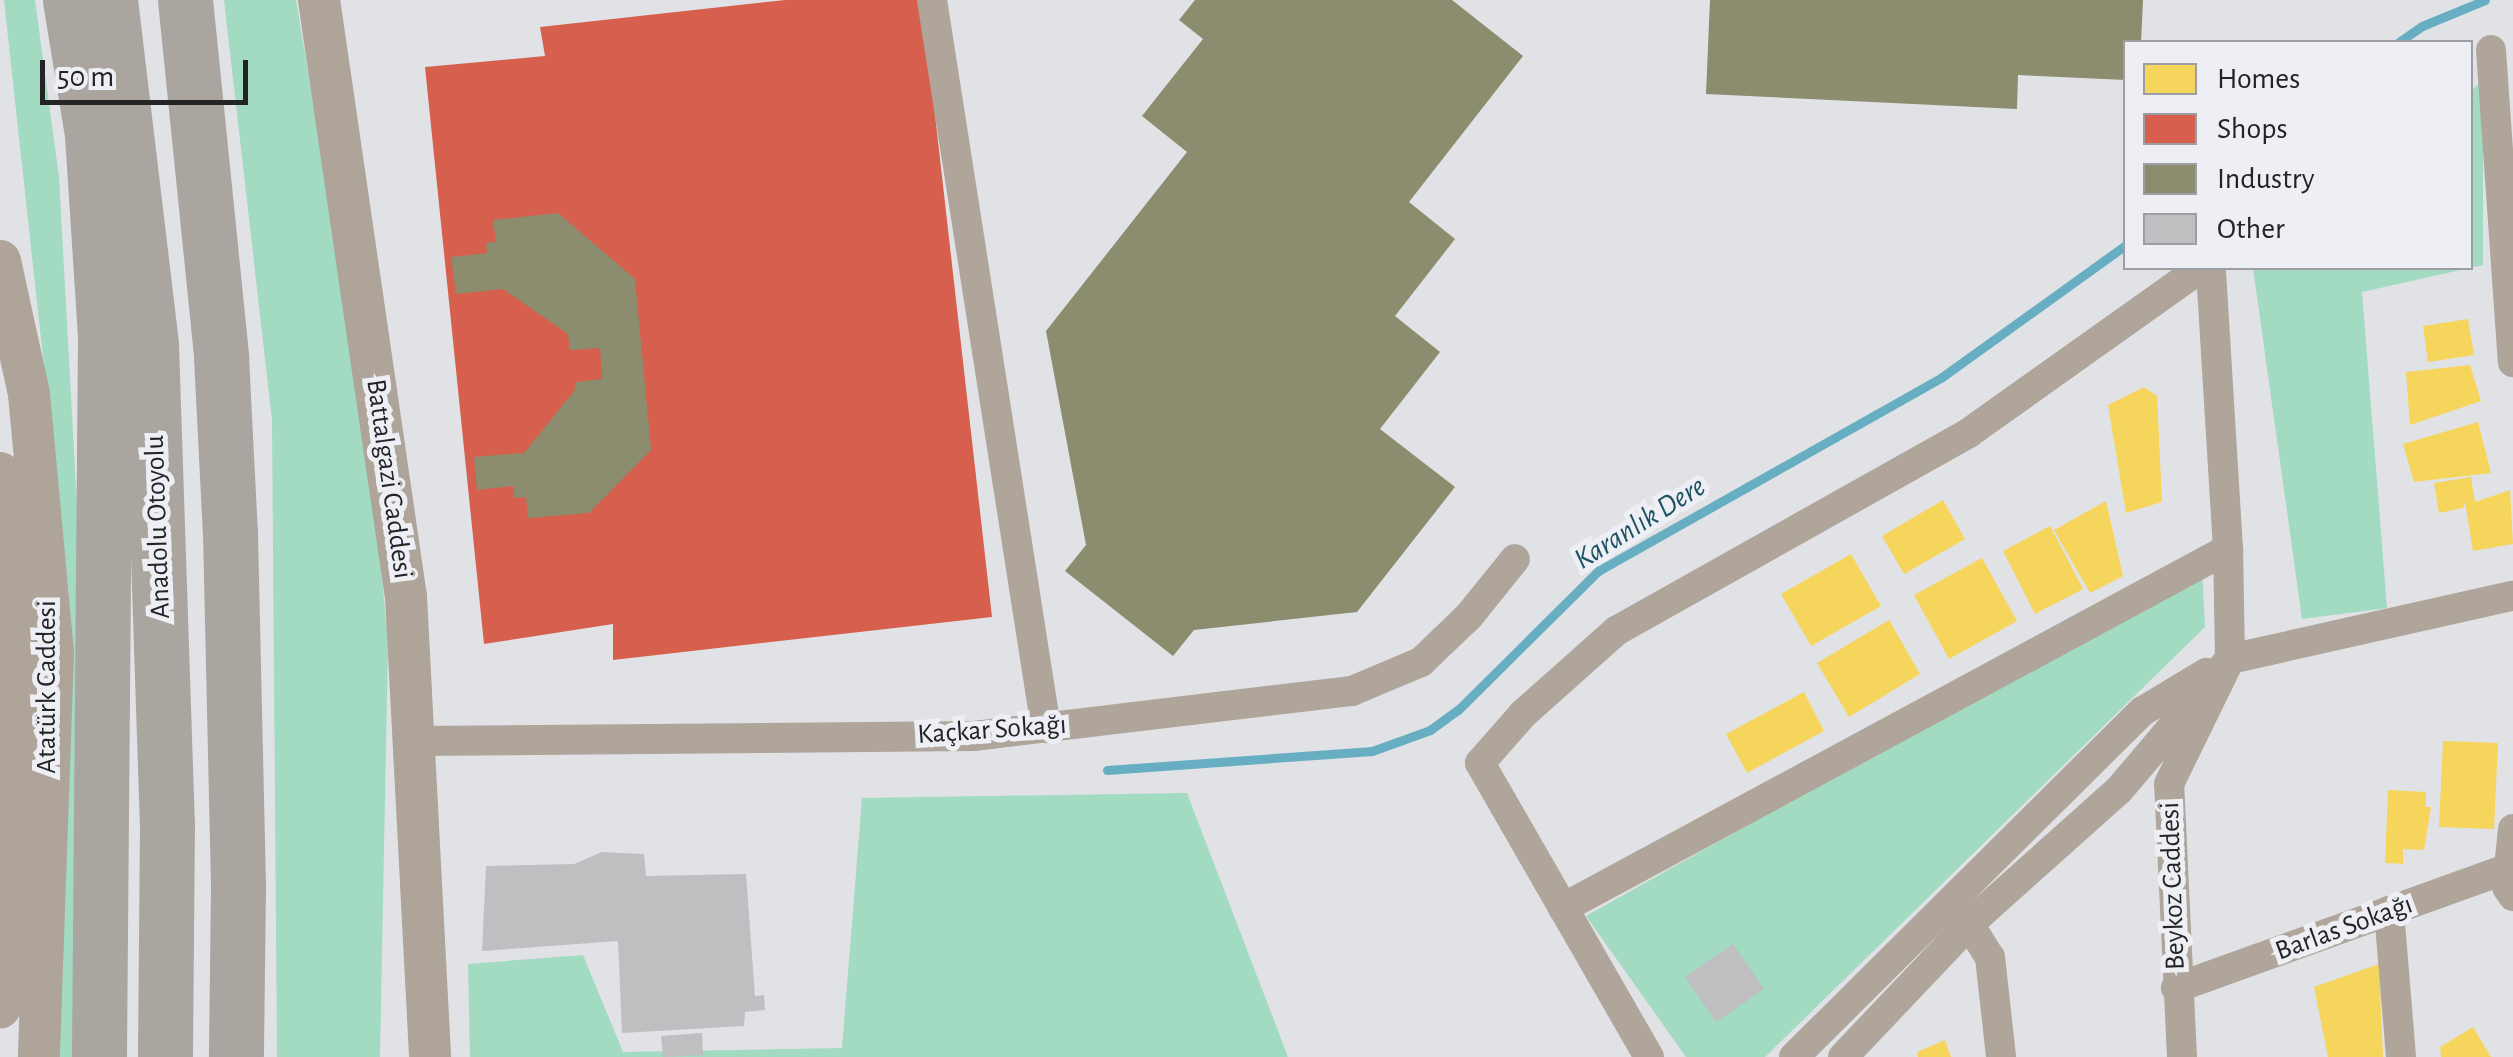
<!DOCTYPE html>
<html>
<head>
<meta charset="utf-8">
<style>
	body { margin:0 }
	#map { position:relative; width:2513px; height:1057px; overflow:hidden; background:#e1e2e6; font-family:"Alegreya Sans",sans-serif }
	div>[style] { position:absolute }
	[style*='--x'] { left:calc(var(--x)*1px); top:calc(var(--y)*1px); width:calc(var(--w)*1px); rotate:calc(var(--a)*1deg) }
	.green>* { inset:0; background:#a2dac2 }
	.homes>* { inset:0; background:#f6d55c }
	.shops>* { inset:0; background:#d6604d }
	.industry>* { inset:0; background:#8c8c6e }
	.stream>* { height:9px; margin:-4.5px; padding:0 4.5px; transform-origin:4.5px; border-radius:4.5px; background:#68aec2 }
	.building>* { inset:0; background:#bfbfc2 }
	.minor>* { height:30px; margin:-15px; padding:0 15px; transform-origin:15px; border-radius:15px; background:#afa59a }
	.secondary>* { height:42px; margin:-21px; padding:0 21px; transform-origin:21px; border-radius:21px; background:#aea49a }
	.motorway>* { height:55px; margin:-27.5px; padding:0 27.5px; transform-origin:27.5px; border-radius:27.5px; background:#aba59f }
	span { translate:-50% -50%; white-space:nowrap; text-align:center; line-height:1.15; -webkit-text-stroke:10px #edeff5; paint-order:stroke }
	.street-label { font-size:28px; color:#242427 }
	.water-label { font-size:30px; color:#1d5262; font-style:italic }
	.legend { position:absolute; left:2123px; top:40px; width:350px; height:230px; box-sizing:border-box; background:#edeff5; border:2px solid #9d9ea3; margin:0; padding:12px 18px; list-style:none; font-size:30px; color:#242427 }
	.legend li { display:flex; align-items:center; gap:20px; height:50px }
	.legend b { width:50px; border:2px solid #9d9ea3 }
	.scale { position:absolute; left:40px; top:60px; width:208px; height:45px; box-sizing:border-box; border:5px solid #242427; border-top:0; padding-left:12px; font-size:30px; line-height:35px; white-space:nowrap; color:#242427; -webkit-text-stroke:8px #edeff5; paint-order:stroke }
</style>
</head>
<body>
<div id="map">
	<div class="green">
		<div style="clip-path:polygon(4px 0,35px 0,59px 177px,82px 597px,73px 1057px,55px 1057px,69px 767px,69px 596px)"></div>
		<div style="clip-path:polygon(224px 0,296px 0,369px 436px,388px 643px,380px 1057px,277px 1057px,272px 420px)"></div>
		<div style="clip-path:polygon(2483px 81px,2483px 265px,2362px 292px,2387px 608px,2302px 619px,2253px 268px,2470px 268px,2471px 90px)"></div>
		<div style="clip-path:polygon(2202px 570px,2205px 627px,1765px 1057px,1686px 1057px,1586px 916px)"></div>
		<div style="clip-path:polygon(1187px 793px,1288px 1057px,470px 1057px,468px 964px,583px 955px,623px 1052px,842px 1048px,862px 798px)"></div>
	</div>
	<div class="homes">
		<div style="clip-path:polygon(2468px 319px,2474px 355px,2428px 362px,2423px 326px)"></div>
		<div style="clip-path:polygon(2470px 365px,2481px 401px,2410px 425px,2406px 372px)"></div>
		<div style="clip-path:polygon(2144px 387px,2157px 396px,2162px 502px,2126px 513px,2108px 405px)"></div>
		<div style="clip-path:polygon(2478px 422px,2491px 473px,2414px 482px,2403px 444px)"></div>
		<div style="clip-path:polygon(2471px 477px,2475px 502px,2510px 490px,2513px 544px,2473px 551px,2465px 502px,2463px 508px,2439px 513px,2434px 483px)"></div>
		<div style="clip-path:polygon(1943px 500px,1965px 539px,1904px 574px,1882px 536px)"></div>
		<div style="clip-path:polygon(2106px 501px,2123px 576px,2090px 593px,2054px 530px)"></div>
		<div style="clip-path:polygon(2050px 526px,2083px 589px,2035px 614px,2003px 551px)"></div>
		<div style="clip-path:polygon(1851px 554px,1881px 606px,1811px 646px,1781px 594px)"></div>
		<div style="clip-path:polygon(1982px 558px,2017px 621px,1949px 659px,1914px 595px)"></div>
		<div style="clip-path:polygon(1889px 620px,1920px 674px,1849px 717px,1817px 663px)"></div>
		<div style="clip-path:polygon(1804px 692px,1824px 731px,1747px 773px,1726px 734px)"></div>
		<div style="clip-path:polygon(2443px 741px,2498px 743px,2494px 829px,2439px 827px)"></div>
		<div style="clip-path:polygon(2388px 790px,2426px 792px,2426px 807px,2431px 807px,2424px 850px,2403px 849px,2403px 864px,2385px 863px)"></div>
		<div style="clip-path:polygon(2379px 964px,2383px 1057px,2328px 1057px,2314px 987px)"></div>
		<div style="clip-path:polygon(2473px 1027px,2491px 1057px,2441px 1057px,2440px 1047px)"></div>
		<div style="clip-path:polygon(1945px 1040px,1951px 1057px,1918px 1057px,1917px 1052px)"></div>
	</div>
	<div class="shops">
		<div style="clip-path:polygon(785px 0,922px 0,992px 617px,613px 660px,613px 624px,484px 644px,425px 67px,545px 56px,540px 27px)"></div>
	</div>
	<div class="industry">
		<div style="clip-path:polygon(1195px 0,1452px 0,1523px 56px,1409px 202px,1455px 239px,1395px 316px,1440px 352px,1380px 429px,1455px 487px,1357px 612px,1194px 630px,1173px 656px,1065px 571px,1086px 545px,1046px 331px,1187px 152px,1142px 116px,1203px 39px,1179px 20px)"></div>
		<div style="clip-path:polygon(1710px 0,2143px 0,2141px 42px,2126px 42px,2126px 80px,2018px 75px,2017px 109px,1706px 94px)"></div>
		<div style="clip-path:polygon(558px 213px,635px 279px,651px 450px,589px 513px,528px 518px,526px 497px,514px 498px,513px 486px,477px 490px,474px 457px,524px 453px,574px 391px,576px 382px,602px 379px,600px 348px,570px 350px,568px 334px,503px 289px,456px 294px,451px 257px,487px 253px,486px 243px,496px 242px,493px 220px)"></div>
	</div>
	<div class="stream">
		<div style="--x:2399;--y:42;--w:28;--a:-35"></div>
		<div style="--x:2422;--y:26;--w:68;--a:-22.4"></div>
		<div style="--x:1107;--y:770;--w:266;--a:-4.1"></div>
		<div style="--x:1372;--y:751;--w:62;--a:-19.9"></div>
		<div style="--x:1430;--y:730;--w:34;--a:-36"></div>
		<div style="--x:1458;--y:710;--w:197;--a:-44.8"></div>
		<div style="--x:1598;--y:571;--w:395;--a:-29.4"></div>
		<div style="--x:1942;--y:377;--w:226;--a:-35.7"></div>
	</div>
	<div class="building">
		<div style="clip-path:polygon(602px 852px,644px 854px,646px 876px,746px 874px,755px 996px,764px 995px,765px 1010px,745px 1012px,744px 1026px,622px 1033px,618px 941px,482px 951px,486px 866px,574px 864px)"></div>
		<div style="clip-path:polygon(1733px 944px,1764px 989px,1716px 1022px,1685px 977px)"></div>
		<div style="clip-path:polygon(702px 1033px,703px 1055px,663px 1057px,661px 1036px)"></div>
	</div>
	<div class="minor">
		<div style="--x:932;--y:0;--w:737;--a:81.1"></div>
		<div style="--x:2491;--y:50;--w:313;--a:86"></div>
		<div style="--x:415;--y:741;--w:559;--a:-0.51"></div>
		<div style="--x:974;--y:736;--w:381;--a:-6.8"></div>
		<div style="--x:1352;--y:691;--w:75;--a:-22.8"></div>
		<div style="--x:1421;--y:662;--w:66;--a:-43.8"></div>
		<div style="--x:1469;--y:616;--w:73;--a:-51.1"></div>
		<div style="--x:2513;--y:829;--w:58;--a:95.9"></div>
		<div style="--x:2507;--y:887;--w:11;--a:56"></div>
		<div style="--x:1563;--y:908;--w:756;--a:-28.36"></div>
		<div style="--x:2389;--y:911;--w:146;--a:85.3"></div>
		<div style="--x:1969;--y:924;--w:39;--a:58"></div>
		<div style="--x:1990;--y:957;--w:101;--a:83.7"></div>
		<div style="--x:2176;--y:988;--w:358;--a:-19.8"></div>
		<div style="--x:1649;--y:1057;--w:339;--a:-119.9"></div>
		<div style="--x:1480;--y:763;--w:65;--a:-48.7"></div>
		<div style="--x:1523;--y:714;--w:125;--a:-41.7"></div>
		<div style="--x:1616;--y:631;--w:406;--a:-29.3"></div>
		<div style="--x:1970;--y:432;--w:283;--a:-35.4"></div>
		<div style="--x:1794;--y:1057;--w:491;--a:-44.8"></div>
		<div style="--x:2143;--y:711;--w:74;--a:-31.1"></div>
		<div style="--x:1843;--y:1057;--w:183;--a:-46.5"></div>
		<div style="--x:1969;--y:924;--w:201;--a:-41.8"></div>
		<div style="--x:2119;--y:790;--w:172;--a:-49.7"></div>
		<div style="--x:2230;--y:659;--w:110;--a:-91"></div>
		<div style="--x:2228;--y:549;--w:282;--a:-93.5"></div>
		<div style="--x:2182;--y:1057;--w:273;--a:-92.7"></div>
		<div style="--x:2169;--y:784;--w:139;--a:-64"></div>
		<div style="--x:2230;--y:659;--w:290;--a:-12.6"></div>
	</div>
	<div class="secondary">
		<div style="--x:319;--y:0;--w:603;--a:81.71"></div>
		<div style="--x:406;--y:597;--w:461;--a:87"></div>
		<div style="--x:0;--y:261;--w:136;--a:77.7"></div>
		<div style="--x:29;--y:394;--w:259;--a:84.7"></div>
		<div style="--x:53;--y:652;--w:405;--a:92"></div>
		<div style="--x:0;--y:473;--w:122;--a:84.3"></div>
		<div style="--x:12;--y:594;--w:150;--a:88.9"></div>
		<div style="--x:15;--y:744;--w:264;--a:93.3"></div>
	</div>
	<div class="motorway">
		<div style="--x:70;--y:0;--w:137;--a:80.7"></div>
		<div style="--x:92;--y:135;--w:202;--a:86.3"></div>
		<div style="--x:105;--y:337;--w:720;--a:90.48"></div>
		<div style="--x:110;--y:0;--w:347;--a:83.2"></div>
		<div style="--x:151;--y:345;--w:478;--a:88.1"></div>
		<div style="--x:167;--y:823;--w:234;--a:90.5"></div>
		<div style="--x:185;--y:0;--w:359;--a:84.2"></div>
		<div style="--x:221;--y:357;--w:176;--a:87.1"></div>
		<div style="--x:230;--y:533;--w:353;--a:88.7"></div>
		<div style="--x:238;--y:886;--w:171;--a:90.7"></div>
	</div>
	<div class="street-label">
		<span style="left:389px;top:479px;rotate:82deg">Battalgazi Caddesi</span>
		<span style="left:158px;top:527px;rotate:-92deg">Anadolu Otoyolu</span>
		<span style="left:47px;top:687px;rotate:-90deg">Atatürk Caddesi</span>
		<span style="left:992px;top:730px;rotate:-4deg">Kaçkar Sokağı</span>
		<span style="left:2173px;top:886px;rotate:-92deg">Beykoz Caddesi</span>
		<span style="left:2344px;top:928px;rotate:-20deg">Barlas Sokağı</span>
	</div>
	<div class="water-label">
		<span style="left:1640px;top:523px;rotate:-32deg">Karanlık Dere</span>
	</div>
	<ul class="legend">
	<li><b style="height:28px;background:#f6d55c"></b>Homes</li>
	<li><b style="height:28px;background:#d6604d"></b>Shops</li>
	<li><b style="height:28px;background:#8c8c6e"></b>Industry</li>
	<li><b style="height:28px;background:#bfbfc2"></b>Other</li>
	</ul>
	<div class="scale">50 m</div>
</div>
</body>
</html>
